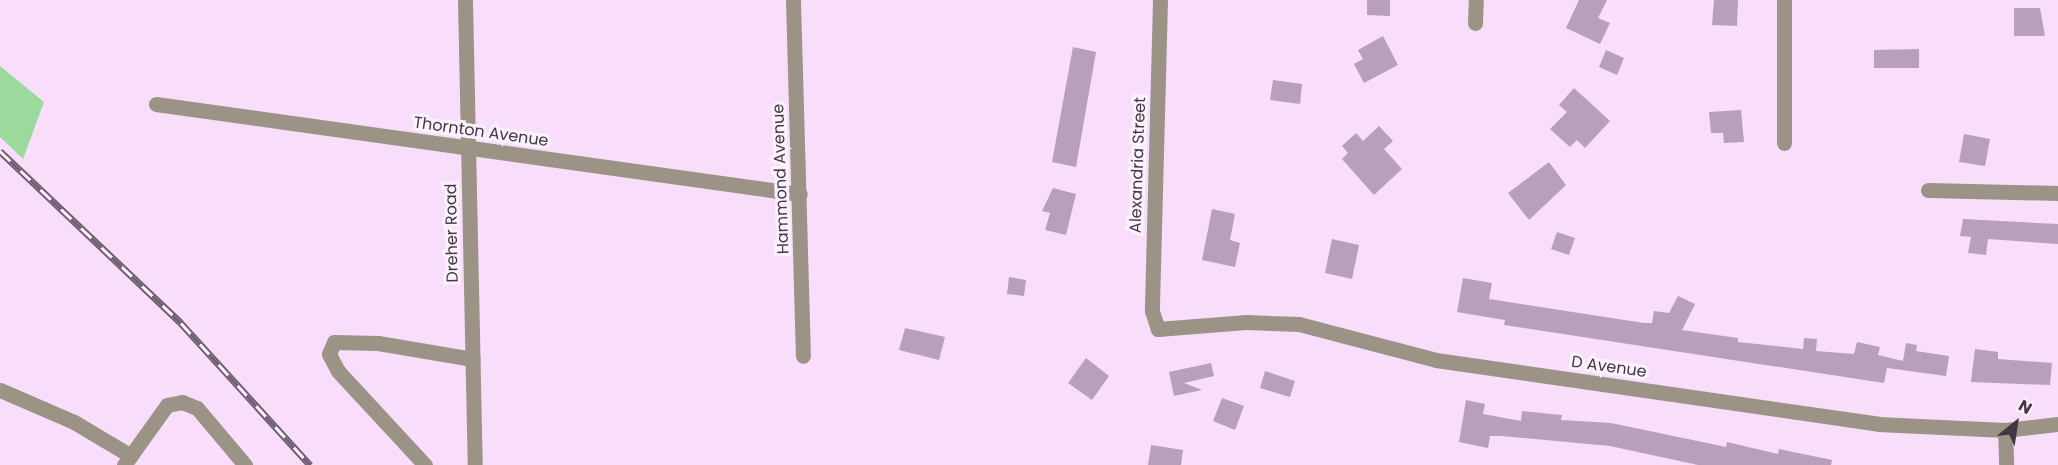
<!DOCTYPE html>
<html>
<head>
<meta charset="utf-8">
<style>
	body { margin:0 }
	#map { position:relative; width:2058px; height:465px; overflow:hidden; background:#f9defc; font-family:Poppins,sans-serif }
	div>[style] { position:absolute }
	[style*='--x'] { left:calc(var(--x)*1px); top:calc(var(--y)*1px); width:calc(var(--w)*1px); rotate:calc(var(--a)*1deg) }
	.green>* { inset:0; background:#9bda9c }
	.building>* { inset:0; background:#b89fbb }
	.minor>* { height:15px; margin:-7.5px; padding:0 7.5px; transform-origin:7.5px; border-radius:7.5px; background:#9b9486 }
	.rail>* { height:7px; margin-top:-3.5px; transform-origin:0; background:repeating-linear-gradient(90deg,#fcf2fd 0 14px,#6e6070 0 28px); box-sizing:border-box; border-block:2px solid #6e6070 }
	span { translate:-50% -50%; white-space:nowrap; text-align:center; line-height:1.15; -webkit-text-stroke:6px #fcf2fd; paint-order:stroke }
	.street-label { font-size:16px; color:#423743 }
	.north { position:absolute; left:1986px; top:393px; width:60px; height:60px; -webkit-text-stroke:4px #fcf2fd; paint-order:stroke; rotate:30deg; font-size:16px; font-weight:700; line-height:24px; text-align:center; color:#423743 }
	.north::after { content:''; display:block; margin:auto; width:21px; height:27px; background:#423743; clip-path:polygon(50% 0,100% 100%,50% 72%,0 100%) }
</style>
</head>
<body>
<div id="map">
	<div class="green">
		<div style="clip-path:polygon(0 66px,44px 102px,23px 159px,0 137px)"></div>
	</div>
	<div class="building">
		<div style="clip-path:polygon(1367px 0,1390px 0,1390px 16px,1367px 15px)"></div>
		<div style="clip-path:polygon(1579px 0,1607px 0,1598px 18px,1610px 23px,1600px 44px,1566px 28px)"></div>
		<div style="clip-path:polygon(1714px 0,1738px 0,1737px 26px,1712px 25px)"></div>
		<div style="clip-path:polygon(2014px 8px,2040px 8px,2045px 36px,2014px 36px)"></div>
		<div style="clip-path:polygon(1383px 36px,1398px 65px,1364px 83px,1354px 64px,1363px 59px,1358px 50px)"></div>
		<div style="clip-path:polygon(1073px 47px,1096px 52px,1076px 167px,1052px 162px)"></div>
		<div style="clip-path:polygon(1919px 49px,1919px 68px,1874px 68px,1874px 50px)"></div>
		<div style="clip-path:polygon(1606px 50px,1624px 58px,1617px 75px,1599px 67px)"></div>
		<div style="clip-path:polygon(1273px 80px,1302px 84px,1300px 104px,1270px 100px)"></div>
		<div style="clip-path:polygon(1574px 88px,1610px 121px,1585px 148px,1577px 140px,1570px 147px,1550px 129px,1567px 112px,1559px 105px)"></div>
		<div style="clip-path:polygon(1741px 110px,1744px 142px,1724px 143px,1723px 133px,1711px 133px,1709px 112px)"></div>
		<div style="clip-path:polygon(1379px 126px,1393px 141px,1384px 149px,1402px 169px,1374px 195px,1342px 159px,1348px 153px,1342px 146px,1356px 133px,1363px 141px)"></div>
		<div style="clip-path:polygon(1964px 134px,1990px 139px,1985px 166px,1959px 162px)"></div>
		<div style="clip-path:polygon(1549px 162px,1566px 185px,1529px 220px,1508px 193px)"></div>
		<div style="clip-path:polygon(1053px 188px,1076px 194px,1066px 235px,1045px 230px,1050px 213px,1042px 211px)"></div>
		<div style="clip-path:polygon(1212px 209px,1235px 214px,1230px 240px,1240px 243px,1235px 267px,1202px 260px)"></div>
		<div style="clip-path:polygon(1963px 219px,2058px 224px,2058px 244px,1988px 239px,1986px 255px,1968px 253px,1971px 237px,1960px 236px)"></div>
		<div style="clip-path:polygon(1557px 232px,1575px 238px,1569px 255px,1551px 249px)"></div>
		<div style="clip-path:polygon(1332px 239px,1359px 245px,1352px 279px,1325px 273px)"></div>
		<div style="clip-path:polygon(1009px 277px,1026px 280px,1024px 296px,1007px 294px)"></div>
		<div style="clip-path:polygon(1463px 278px,1492px 283px,1489px 299px,1644px 323px,1652px 323px,1654px 311px,1669px 313px,1678px 296px,1695px 304px,1682px 330px,1738px 338px,1738px 342px,1803px 349px,1804px 338px,1817px 339px,1816px 351px,1854px 354px,1857px 342px,1880px 347px,1878px 355px,1903px 361px,1906px 343px,1917px 345px,1916px 351px,1949px 356px,1946px 376px,1887px 368px,1884px 383px,1504px 325px,1505px 320px,1457px 312px)"></div>
		<div style="clip-path:polygon(905px 328px,945px 337px,939px 360px,899px 350px)"></div>
		<div style="clip-path:polygon(1975px 349px,1998px 352px,1998px 359px,2052px 363px,2050px 385px,1971px 382px)"></div>
		<div style="clip-path:polygon(1086px 358px,1109px 376px,1092px 400px,1068px 383px)"></div>
		<div style="clip-path:polygon(1211px 363px,1214px 376px,1184px 383px,1202px 390px,1174px 396px,1169px 372px)"></div>
		<div style="clip-path:polygon(1265px 371px,1295px 381px,1290px 397px,1260px 388px)"></div>
		<div style="clip-path:polygon(1222px 398px,1244px 406px,1235px 430px,1213px 421px)"></div>
		<div style="clip-path:polygon(1466px 400px,1485px 404px,1483px 414px,1521px 421px,1522px 411px,1562px 415px,1561px 420px,1611px 423px,1726px 447px,1727px 442px,1778px 454px,1779px 449px,1832px 460px,1831px 465px,1698px 465px,1610px 446px,1502px 436px,1490px 436px,1488px 448px,1459px 442px)"></div>
		<div style="clip-path:polygon(1151px 445px,1183px 450px,1181px 465px,1148px 465px)"></div>
	</div>
	<div class="minor">
		<div style="--x:465;--y:0;--w:465;--a:88.8"></div>
		<div style="--x:793;--y:0;--w:356;--a:88.4"></div>
		<div style="--x:1160;--y:0;--w:311;--a:91.5"></div>
		<div style="--x:1152;--y:311;--w:19;--a:72"></div>
		<div style="--x:1158;--y:329;--w:88;--a:-4.5"></div>
		<div style="--x:1246;--y:322;--w:53;--a:2.2"></div>
		<div style="--x:1299;--y:324;--w:142;--a:14.7"></div>
		<div style="--x:1436;--y:360;--w:447;--a:8.2"></div>
		<div style="--x:1878;--y:424;--w:127;--a:2.7"></div>
		<div style="--x:2005;--y:430;--w:53;--a:-6.5"></div>
		<div style="--x:1475;--y:23;--w:23;--a:-88"></div>
		<div style="--x:156;--y:104;--w:650;--a:7.96"></div>
		<div style="--x:1784;--y:143;--w:143;--a:-90"></div>
		<div style="--x:1928;--y:190;--w:130;--a:1.3"></div>
		<div style="--x:0;--y:390;--w:81;--a:23.4"></div>
		<div style="--x:74;--y:422;--w:66;--a:30.8"></div>
		<div style="--x:2005;--y:430;--w:35;--a:88"></div>
		<div style="--x:124;--y:465;--w:74;--a:-54.4"></div>
		<div style="--x:167;--y:405;--w:15;--a:-11"></div>
		<div style="--x:182;--y:402;--w:16;--a:22"></div>
		<div style="--x:197;--y:408;--w:75;--a:49.9"></div>
		<div style="--x:425;--y:465;--w:128;--a:-132.8"></div>
		<div style="--x:338;--y:371;--w:19;--a:-118"></div>
		<div style="--x:329;--y:354;--w:13;--a:-67"></div>
		<div style="--x:334;--y:342;--w:44;--a:1.3"></div>
		<div style="--x:378;--y:343;--w:96;--a:9.6"></div>
	</div>
	<div class="rail">
		<div style="--x:0;--y:151;--w:250;--a:43.5"></div>
		<div style="--x:181;--y:323;--w:192;--a:47.7"></div>
	</div>
	<div class="street-label">
		<span style="left:481px;top:132px;rotate:8deg">Thornton Avenue</span>
		<span style="left:1138px;top:165px;rotate:-88deg">Alexandria Street</span>
		<span style="left:781px;top:179px;rotate:-92deg">Hammond Avenue</span>
		<span style="left:452px;top:233px;rotate:-91deg">Dreher Road</span>
		<span style="left:1609px;top:367px;rotate:8deg">D Avenue</span>
	</div>
	<div class="north">N</div>
</div>
</body>
</html>
